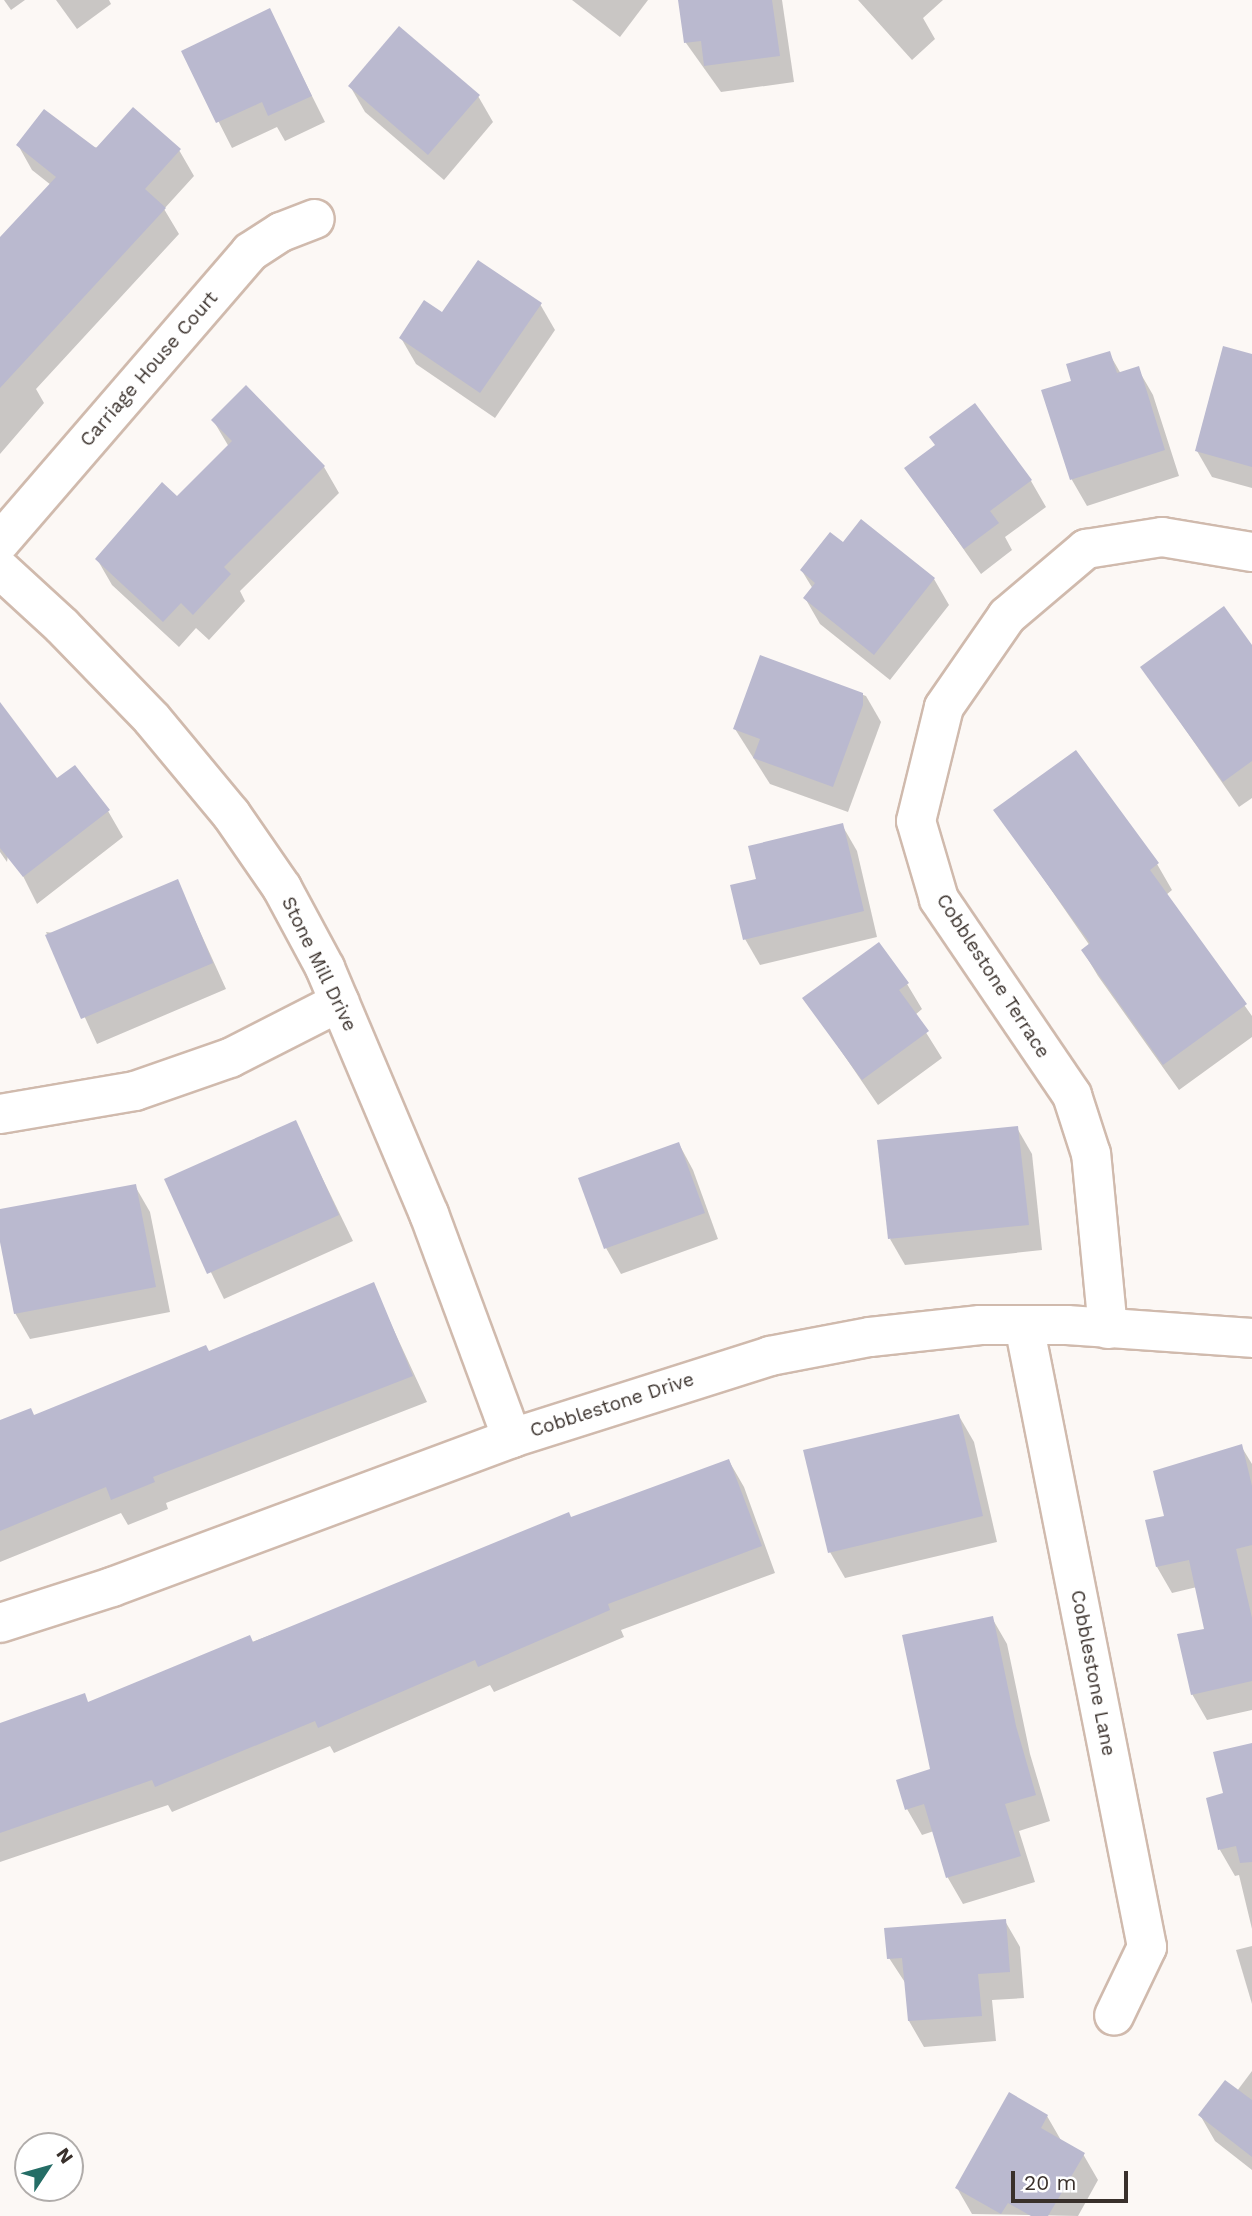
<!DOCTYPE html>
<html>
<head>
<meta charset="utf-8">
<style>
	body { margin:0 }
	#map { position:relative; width:1252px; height:2216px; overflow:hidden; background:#fcf8f5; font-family:"Work Sans",sans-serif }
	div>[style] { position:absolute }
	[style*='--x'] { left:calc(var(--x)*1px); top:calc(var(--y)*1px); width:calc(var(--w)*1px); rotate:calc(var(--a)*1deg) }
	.shadow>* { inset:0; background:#0003 }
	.building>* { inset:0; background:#bab9cf }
	.roads { filter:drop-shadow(2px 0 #d0baad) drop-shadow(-2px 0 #d0baad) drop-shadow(0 2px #d0baad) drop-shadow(0 -2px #d0baad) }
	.minor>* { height:38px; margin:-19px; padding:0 19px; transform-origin:19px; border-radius:19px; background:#fff }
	span { translate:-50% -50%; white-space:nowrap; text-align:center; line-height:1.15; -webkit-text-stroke:6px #fff; paint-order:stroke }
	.street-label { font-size:19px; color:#39302b }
	.north { position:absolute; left:14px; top:2132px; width:70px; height:70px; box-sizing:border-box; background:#fff; border:2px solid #b0acaa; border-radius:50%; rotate:54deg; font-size:19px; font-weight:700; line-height:28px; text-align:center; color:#39302b }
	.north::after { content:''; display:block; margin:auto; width:24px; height:32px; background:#256d66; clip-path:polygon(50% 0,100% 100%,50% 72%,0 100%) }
	.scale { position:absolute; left:1011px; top:2171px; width:117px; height:32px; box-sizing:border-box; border:4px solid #39302b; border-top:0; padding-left:9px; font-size:21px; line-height:24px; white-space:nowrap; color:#39302b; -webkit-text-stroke:5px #fff; paint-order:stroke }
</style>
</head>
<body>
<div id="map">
	<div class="shadow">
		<div style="clip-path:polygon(4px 0,25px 0,11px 10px)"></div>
		<div style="clip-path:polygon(56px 0,109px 0,111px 4px,77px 29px)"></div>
		<div style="clip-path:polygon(572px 0,648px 0,620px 37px)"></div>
		<div style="clip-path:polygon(680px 0,782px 0,794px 82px,721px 92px,686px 43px)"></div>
		<div style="clip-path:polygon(858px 0,943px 0,923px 18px,935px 39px,912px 60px)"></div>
		<div style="clip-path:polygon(269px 10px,325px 122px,285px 141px,277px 127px,232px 148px,183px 52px)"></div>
		<div style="clip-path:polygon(350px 86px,478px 96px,493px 122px,444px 180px,365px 112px)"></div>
		<div style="clip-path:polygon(18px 145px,179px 150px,194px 176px,164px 209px,179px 234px,36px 389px,44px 403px,0 454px,0 238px,51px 185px,32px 170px)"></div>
		<div style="clip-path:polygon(540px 304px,555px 330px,495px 418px,416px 364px,401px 338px,443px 314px)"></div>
		<div style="clip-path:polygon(1109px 353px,1121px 374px,1138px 369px,1153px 395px,1179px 476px,1087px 506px,1072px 480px,1043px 391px,1074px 382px)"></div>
		<div style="clip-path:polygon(1252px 356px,1252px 488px,1212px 477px,1197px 451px)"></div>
		<div style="clip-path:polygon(213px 420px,324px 467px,339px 493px,240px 591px,245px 601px,209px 640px,196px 628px,179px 647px,112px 585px,97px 559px,177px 499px,229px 447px)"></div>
		<div style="clip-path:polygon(907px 469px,1031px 481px,1046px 507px,1005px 537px,1012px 550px,981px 574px)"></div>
		<div style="clip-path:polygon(862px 522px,934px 579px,949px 605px,890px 680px,820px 624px,805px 598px,813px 589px,802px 571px,844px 544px)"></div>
		<div style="clip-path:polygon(1252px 648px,1252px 798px,1239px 807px,1142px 667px)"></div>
		<div style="clip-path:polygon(761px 657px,866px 696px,881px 722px,848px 812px,770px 784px,735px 729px)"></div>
		<div style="clip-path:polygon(0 713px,57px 781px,108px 811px,123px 837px,37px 904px,9px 848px,7px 862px,0 852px)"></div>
		<div style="clip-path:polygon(996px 810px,1157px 864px,1172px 890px,1166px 895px,1252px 1016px,1252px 1037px,1179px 1090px,1098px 976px,1083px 951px,1090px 946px)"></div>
		<div style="clip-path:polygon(842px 825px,857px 851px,877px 937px,760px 965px,745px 939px,758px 881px)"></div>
		<div style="clip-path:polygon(177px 881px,226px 989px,97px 1044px,46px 932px,68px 935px)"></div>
		<div style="clip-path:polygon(907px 984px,922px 1009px,915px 1015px,942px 1058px,878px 1105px,805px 998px)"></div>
		<div style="clip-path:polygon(295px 1122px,353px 1241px,224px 1299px,166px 1180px)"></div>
		<div style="clip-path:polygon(1017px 1128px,1032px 1154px,1042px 1250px,905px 1265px,890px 1239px)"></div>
		<div style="clip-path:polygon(679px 1144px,693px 1170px,718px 1239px,621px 1274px,606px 1248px)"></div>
		<div style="clip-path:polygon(135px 1186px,150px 1212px,170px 1312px,30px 1339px,15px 1313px,0 1211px)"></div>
		<div style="clip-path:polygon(373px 1285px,427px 1402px,166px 1503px,168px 1509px,128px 1525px,121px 1513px,0 1562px,0 1422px,34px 1416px,209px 1353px)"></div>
		<div style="clip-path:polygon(959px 1416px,974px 1442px,997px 1542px,845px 1578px,830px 1552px)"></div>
		<div style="clip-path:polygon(1241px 1446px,1252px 1464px,1252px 1710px,1207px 1720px,1192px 1694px,1206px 1630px,1197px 1587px,1172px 1593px,1157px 1567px,1166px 1518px)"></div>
		<div style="clip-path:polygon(729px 1461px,744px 1487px,775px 1573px,621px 1630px,624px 1637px,494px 1692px,490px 1685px,334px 1753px,330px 1746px,172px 1812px,168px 1805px,0 1862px,0 1725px,89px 1704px)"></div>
		<div style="clip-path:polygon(992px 1618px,1007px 1644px,1030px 1754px,1050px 1821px,1019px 1831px,1035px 1882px,963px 1904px,948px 1878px,934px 1831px,922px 1835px,907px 1809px,932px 1771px)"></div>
		<div style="clip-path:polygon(1252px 1745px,1252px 1929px,1239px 1875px,1235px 1876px,1220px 1850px,1225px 1795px)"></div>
		<div style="clip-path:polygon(1005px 1921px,1020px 1947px,1024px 1998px,992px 2000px,996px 2041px,924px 2047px,909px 2021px,906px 1984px,889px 1958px)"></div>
		<div style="clip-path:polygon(1252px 1946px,1252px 2004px,1236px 1950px)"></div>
		<div style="clip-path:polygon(1252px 2071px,1252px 2170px,1215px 2141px,1200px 2115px,1237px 2091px)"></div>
		<div style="clip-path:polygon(1047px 2116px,1062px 2142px,1083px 2154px,1098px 2180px,1078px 2216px,972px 2214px,957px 2188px)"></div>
	</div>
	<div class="building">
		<div style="clip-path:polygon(678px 0,772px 0,780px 56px,704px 66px,701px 41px,684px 43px)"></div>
		<div style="clip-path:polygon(270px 8px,312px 96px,268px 116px,262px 102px,216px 123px,181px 51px)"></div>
		<div style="clip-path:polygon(399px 26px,480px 95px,428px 155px,348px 86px)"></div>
		<div style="clip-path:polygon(133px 107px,181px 149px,145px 189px,166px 208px,0 388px,0 237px,56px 177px,16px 145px,44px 109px,96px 148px)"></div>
		<div style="clip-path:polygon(478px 260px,542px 303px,480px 393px,399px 338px,424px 300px,442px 312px)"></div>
		<div style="clip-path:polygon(1223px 346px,1252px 354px,1252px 467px,1195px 451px)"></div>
		<div style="clip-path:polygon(1110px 351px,1117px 373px,1139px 366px,1165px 450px,1070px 480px,1041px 390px,1071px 381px,1066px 364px)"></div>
		<div style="clip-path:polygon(246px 385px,325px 466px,224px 567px,231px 574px,193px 615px,181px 603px,163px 622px,95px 559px,162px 482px,177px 496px,232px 441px,211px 420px)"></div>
		<div style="clip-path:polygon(975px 403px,1032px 480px,990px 511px,999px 523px,964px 549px,904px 468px,935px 445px,929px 437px)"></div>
		<div style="clip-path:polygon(861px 519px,935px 578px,874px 655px,803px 598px,815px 583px,800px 570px,830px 532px,843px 542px)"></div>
		<div style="clip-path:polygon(1224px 606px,1252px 645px,1252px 761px,1223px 782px,1140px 667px)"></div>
		<div style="clip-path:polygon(760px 655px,863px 693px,863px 705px,833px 787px,753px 758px,760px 739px,733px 729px)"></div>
		<div style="clip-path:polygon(0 702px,57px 778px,75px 765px,110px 810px,23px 877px,0 848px)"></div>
		<div style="clip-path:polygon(1076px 750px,1159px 863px,1150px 870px,1247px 1004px,1163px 1065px,1081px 950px,1090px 943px,993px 810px)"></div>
		<div style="clip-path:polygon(843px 823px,864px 911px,743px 940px,730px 885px,756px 879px,748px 846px)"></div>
		<div style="clip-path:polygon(178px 879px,213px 963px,81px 1019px,45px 935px)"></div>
		<div style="clip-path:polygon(879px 942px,909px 983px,899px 990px,929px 1031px,862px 1080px,802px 998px)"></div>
		<div style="clip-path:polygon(296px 1120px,339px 1215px,207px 1274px,164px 1179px)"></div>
		<div style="clip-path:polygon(1018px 1126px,1029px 1225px,888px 1239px,877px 1140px)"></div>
		<div style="clip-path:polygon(679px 1142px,705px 1213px,604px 1249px,578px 1178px)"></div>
		<div style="clip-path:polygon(136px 1184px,156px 1287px,14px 1314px,0 1242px,0 1209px)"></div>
		<div style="clip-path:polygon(374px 1282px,413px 1376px,153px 1477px,155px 1482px,111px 1500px,106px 1487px,0 1531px,0 1420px,31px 1408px,34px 1415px,206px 1345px,209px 1351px)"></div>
		<div style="clip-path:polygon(959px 1414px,983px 1516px,828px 1553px,803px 1450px)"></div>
		<div style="clip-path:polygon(1242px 1444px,1252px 1486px,1252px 1545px,1236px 1549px,1252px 1618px,1252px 1681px,1191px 1695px,1177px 1634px,1204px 1629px,1189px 1560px,1156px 1567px,1145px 1520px,1164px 1516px,1153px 1471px)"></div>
		<div style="clip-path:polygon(729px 1459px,762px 1546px,608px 1604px,610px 1610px,478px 1667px,475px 1660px,318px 1728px,315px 1721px,155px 1787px,152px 1780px,0 1833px,0 1723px,85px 1693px,88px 1702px,250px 1635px,253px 1642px,569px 1512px,571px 1517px)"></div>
		<div style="clip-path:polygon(993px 1616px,1016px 1726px,1036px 1795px,1005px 1804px,1021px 1856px,946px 1878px,924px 1804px,905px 1810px,896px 1780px,930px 1769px,902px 1635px)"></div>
		<div style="clip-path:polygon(1252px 1743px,1252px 1862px,1240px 1863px,1236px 1846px,1218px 1850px,1206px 1798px,1223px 1793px,1213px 1752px)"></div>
		<div style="clip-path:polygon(1006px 1919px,1010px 1972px,978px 1974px,982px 2016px,908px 2021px,902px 1958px,887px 1959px,884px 1928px)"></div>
		<div style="clip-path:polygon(1225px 2080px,1252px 2100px,1252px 2157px,1198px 2115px)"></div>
		<div style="clip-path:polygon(1009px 2092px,1048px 2115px,1041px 2128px,1085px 2153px,1048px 2216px,1031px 2216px,1008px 2203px,1001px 2214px,955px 2188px)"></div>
	</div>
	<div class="roads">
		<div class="minor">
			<div style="--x:0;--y:542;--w:383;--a:-49.2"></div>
			<div style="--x:250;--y:252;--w:37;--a:-33"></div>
			<div style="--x:281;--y:232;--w:36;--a:-21"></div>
			<div style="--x:0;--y:569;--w:84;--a:42.6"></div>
			<div style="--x:62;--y:626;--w:129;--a:45.9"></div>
			<div style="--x:152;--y:719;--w:124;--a:50.3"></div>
			<div style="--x:231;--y:814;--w:90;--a:55.4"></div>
			<div style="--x:282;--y:888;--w:91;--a:61.7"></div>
			<div style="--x:325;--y:968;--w:267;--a:67.1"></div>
			<div style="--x:429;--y:1214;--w:239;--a:69.7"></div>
			<div style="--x:0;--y:1114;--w:137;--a:-9.7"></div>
			<div style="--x:135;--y:1091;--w:101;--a:-19.2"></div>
			<div style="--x:230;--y:1058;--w:123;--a:-27"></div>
			<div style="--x:1024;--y:1325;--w:634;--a:78.81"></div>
			<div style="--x:1147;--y:1947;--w:76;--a:115.6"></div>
			<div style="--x:1108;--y:1329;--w:176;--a:-95.5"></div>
			<div style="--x:1091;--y:1154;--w:62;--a:-107.9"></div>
			<div style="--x:1072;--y:1095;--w:237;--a:-124.2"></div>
			<div style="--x:939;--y:899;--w:81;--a:-106.4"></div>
			<div style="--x:916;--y:821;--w:117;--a:-76.2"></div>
			<div style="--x:944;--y:707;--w:111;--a:-55.3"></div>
			<div style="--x:1007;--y:616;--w:104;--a:-40.3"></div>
			<div style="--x:1086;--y:549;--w:77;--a:-9"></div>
			<div style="--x:1162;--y:537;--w:91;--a:9.5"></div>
			<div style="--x:0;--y:1623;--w:118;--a:-17.8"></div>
			<div style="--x:112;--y:1587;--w:427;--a:-20.4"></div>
			<div style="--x:512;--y:1438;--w:271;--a:-17.6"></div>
			<div style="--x:770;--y:1356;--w:102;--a:-10.8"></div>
			<div style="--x:870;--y:1337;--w:111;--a:-6.2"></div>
			<div style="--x:980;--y:1325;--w:87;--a:0"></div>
			<div style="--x:1067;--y:1325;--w:185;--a:4"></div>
		</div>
	</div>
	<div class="street-label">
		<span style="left:149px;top:369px;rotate:-49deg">Carriage House Court</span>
		<span style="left:319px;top:964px;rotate:64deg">Stone Mill Drive</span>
		<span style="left:993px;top:976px;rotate:57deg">Cobblestone Terrace</span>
		<span style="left:612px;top:1405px;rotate:-18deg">Cobblestone Drive</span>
		<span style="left:1093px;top:1673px;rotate:79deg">Cobblestone Lane</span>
	</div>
	<div class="north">N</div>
	<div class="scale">20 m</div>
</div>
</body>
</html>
